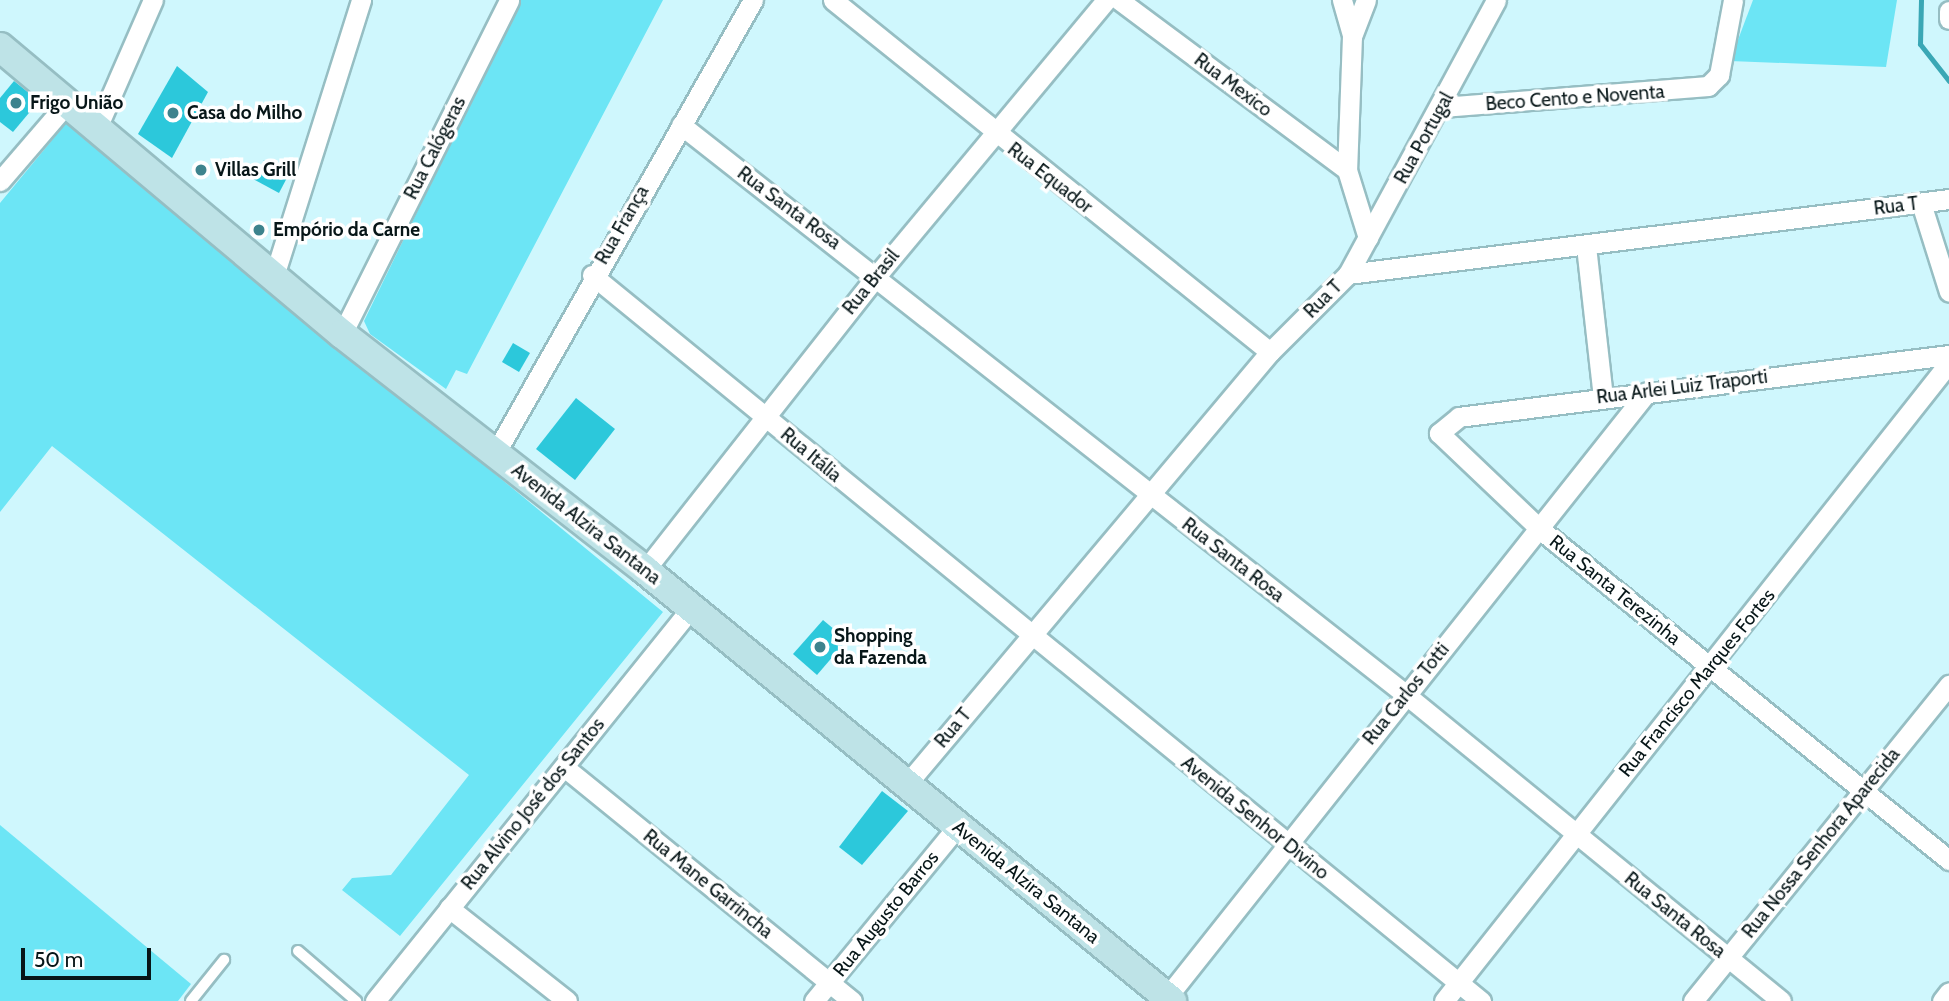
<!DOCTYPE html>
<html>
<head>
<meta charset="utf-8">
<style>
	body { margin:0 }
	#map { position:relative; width:1949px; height:1001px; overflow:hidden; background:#cff7fd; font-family:Cabin,sans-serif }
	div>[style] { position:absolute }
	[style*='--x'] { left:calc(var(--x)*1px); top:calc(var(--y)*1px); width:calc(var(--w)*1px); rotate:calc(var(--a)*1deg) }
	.green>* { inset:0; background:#6ce5f5 }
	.stream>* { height:5px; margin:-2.5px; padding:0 2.5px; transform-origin:2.5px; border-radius:2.5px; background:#3aa7b5 }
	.building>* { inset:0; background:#2cc8db }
	.roads { filter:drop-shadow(2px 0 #96bec3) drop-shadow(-2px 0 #96bec3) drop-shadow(0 2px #96bec3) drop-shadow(0 -2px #96bec3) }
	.service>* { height:10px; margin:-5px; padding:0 5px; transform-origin:5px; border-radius:5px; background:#fff }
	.minor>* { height:19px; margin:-9.5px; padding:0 9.5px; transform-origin:9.5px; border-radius:9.5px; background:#fff }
	.secondary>* { height:28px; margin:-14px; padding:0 14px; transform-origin:14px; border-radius:14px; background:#bee3e7 }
	.dots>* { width:19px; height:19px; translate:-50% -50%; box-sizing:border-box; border:4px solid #fff; border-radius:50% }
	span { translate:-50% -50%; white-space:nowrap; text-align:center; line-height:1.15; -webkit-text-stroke:7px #fff; paint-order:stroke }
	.street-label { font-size:19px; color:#071618 }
	.poi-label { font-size:19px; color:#071618; font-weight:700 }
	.left { translate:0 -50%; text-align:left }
	.scale { position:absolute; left:21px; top:948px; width:130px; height:32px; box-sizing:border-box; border:4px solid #071618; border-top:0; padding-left:9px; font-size:21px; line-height:24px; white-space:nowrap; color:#071618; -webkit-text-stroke:5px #fff; paint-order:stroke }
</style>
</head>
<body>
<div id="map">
	<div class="green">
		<div style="clip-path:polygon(520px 0,663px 0,467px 374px,456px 370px,446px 389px,370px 334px,364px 321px)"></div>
		<div style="clip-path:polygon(1753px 0,1897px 0,1886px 67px,1730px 61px)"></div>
		<div style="clip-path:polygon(67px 122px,663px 612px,400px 936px,342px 890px,352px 878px,391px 875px,469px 775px,52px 446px,0 512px,0 203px)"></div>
		<div style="clip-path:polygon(0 825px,191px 984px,178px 1001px,0 1001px)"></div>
	</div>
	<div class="stream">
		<div style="--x:1921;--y:0;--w:44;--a:91.3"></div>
		<div style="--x:1920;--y:44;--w:47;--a:51.9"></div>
	</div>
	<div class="building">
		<div style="clip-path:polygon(177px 66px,208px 92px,172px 158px,138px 134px)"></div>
		<div style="clip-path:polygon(14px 81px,39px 101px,13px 132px,0 122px,0 98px)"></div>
		<div style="clip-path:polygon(264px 160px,289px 174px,279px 193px,253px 179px)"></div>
		<div style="clip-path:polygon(513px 343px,530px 353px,519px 372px,502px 362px)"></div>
		<div style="clip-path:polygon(576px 398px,615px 429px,575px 480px,536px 449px)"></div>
		<div style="clip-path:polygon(823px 620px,847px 640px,817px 675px,793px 654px)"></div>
		<div style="clip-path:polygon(882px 791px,908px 811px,862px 865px,839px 847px)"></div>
	</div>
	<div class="roads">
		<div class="service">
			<div style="--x:298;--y:951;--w:77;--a:40.8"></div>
			<div style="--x:191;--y:1001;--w:53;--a:-51.2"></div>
		</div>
		<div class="minor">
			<div style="--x:833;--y:0;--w:561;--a:38.85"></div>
			<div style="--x:1119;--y:0;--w:284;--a:36.7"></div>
			<div style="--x:1342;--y:0;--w:37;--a:74"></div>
			<div style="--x:1366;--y:0;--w:39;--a:111"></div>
			<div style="--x:1352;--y:36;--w:134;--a:92.1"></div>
			<div style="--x:1347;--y:170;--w:71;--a:72.8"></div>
			<div style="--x:1949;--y:11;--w:8;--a:90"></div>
			<div style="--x:1442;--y:107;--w:267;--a:-4.5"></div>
			<div style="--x:1708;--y:86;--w:16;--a:-45"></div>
			<div style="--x:1719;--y:75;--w:76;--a:-79.4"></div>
			<div style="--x:681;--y:125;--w:921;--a:38.16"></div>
			<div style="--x:1405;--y:694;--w:485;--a:39.2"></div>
			<div style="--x:97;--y:128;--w:140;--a:-66.4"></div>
			<div style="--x:0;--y:181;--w:104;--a:-49.3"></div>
			<div style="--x:1921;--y:203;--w:93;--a:72.5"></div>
			<div style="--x:1586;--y:246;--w:152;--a:83.6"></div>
			<div style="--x:275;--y:273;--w:286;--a:-72.5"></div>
			<div style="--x:1348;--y:274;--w:606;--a:-7.11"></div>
			<div style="--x:592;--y:275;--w:1148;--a:39.24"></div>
			<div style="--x:342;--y:334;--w:373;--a:-63.4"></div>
			<div style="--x:1949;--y:355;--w:494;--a:172.8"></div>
			<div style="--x:1459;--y:417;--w:26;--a:141"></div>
			<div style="--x:1439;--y:433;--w:141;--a:43.6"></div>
			<div style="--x:1541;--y:530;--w:525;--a:38.97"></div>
			<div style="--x:496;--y:452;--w:520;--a:-60.38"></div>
			<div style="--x:645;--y:570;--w:375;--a:-51.8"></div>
			<div style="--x:877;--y:275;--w:358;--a:-50.2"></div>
			<div style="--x:564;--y:767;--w:371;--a:39.1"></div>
			<div style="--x:906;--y:785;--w:566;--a:-49.95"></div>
			<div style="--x:1270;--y:352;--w:110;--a:-45"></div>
			<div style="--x:1348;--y:274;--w:311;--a:-61.6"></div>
			<div style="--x:449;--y:908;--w:150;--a:38.2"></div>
			<div style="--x:1167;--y:997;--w:772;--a:-51.57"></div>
			<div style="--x:375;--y:1001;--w:506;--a:-51.18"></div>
			<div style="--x:814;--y:1001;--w:225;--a:-50.6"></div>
			<div style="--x:1444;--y:1001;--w:814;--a:-51.64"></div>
			<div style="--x:1693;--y:1001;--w:407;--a:-51"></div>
			<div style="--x:1942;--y:1001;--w:11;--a:-52"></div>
		</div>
		<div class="secondary">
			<div style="--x:0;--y:47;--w:446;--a:40"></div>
			<div style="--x:342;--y:334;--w:384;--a:37.9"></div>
			<div style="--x:645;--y:570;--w:681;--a:39.28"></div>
		</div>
	</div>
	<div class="dots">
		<div style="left:16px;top:103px;background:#3d838d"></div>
		<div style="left:173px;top:113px;background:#3d838d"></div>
		<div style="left:201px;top:170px;background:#3d838d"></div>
		<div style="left:259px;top:230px;background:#3d838d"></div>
		<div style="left:820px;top:647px;background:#3d838d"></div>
	</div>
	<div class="street-label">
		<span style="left:1233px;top:85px;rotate:37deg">Rua Mexico</span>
		<span style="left:1575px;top:98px;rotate:-4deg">Beco Cento e Noventa</span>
		<span style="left:1424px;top:138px;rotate:-61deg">Rua Portugal</span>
		<span style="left:435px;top:148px;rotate:-63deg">Rua Calógeras</span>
		<span style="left:1050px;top:178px;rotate:38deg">Rua Equador</span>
		<span style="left:1896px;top:206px;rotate:-7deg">Rua T</span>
		<span style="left:789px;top:208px;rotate:37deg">Rua Santa Rosa</span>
		<span style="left:622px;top:225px;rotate:-60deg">Rua França</span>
		<span style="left:871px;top:282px;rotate:-51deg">Rua Brasil</span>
		<span style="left:1323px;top:299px;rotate:-45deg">Rua T</span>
		<span style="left:1682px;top:387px;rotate:-7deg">Rua Arlei Luiz Traporti</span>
		<span style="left:811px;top:455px;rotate:40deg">Rua Itália</span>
		<span style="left:586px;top:524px;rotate:38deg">Avenida Alzira Santana</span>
		<span style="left:1233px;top:560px;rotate:38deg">Rua Santa Rosa</span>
		<span style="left:1615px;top:590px;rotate:39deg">Rua Santa Terezinha</span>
		<span style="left:1697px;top:683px;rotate:-51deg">Rua Francisco Marques Fortes</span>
		<span style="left:1406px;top:694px;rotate:-51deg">Rua Carlos Totti</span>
		<span style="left:953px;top:728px;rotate:-50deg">Rua T</span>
		<span style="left:533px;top:804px;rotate:-51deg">Rua Alvino José dos Santos</span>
		<span style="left:1255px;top:818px;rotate:39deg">Avenida Senhor Divino</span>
		<span style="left:1821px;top:843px;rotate:-51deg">Rua Nossa Senhora Aparecida</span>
		<span style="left:1026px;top:882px;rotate:39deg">Avenida Alzira Santana</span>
		<span style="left:708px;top:884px;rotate:39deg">Rua Mane Garrincha</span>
		<span style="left:886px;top:914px;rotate:-51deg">Rua Augusto Barros</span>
		<span style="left:1675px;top:915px;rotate:39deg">Rua Santa Rosa</span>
	</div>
	<div class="poi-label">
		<span class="left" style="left:30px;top:103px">Frigo União</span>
		<span class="left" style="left:187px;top:113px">Casa do Milho</span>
		<span class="left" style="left:215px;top:170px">Villas Grill</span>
		<span class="left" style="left:273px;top:230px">Empório da Carne</span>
		<span class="left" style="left:834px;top:647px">Shopping<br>da Fazenda</span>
	</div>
	<div class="scale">50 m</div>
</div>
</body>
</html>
